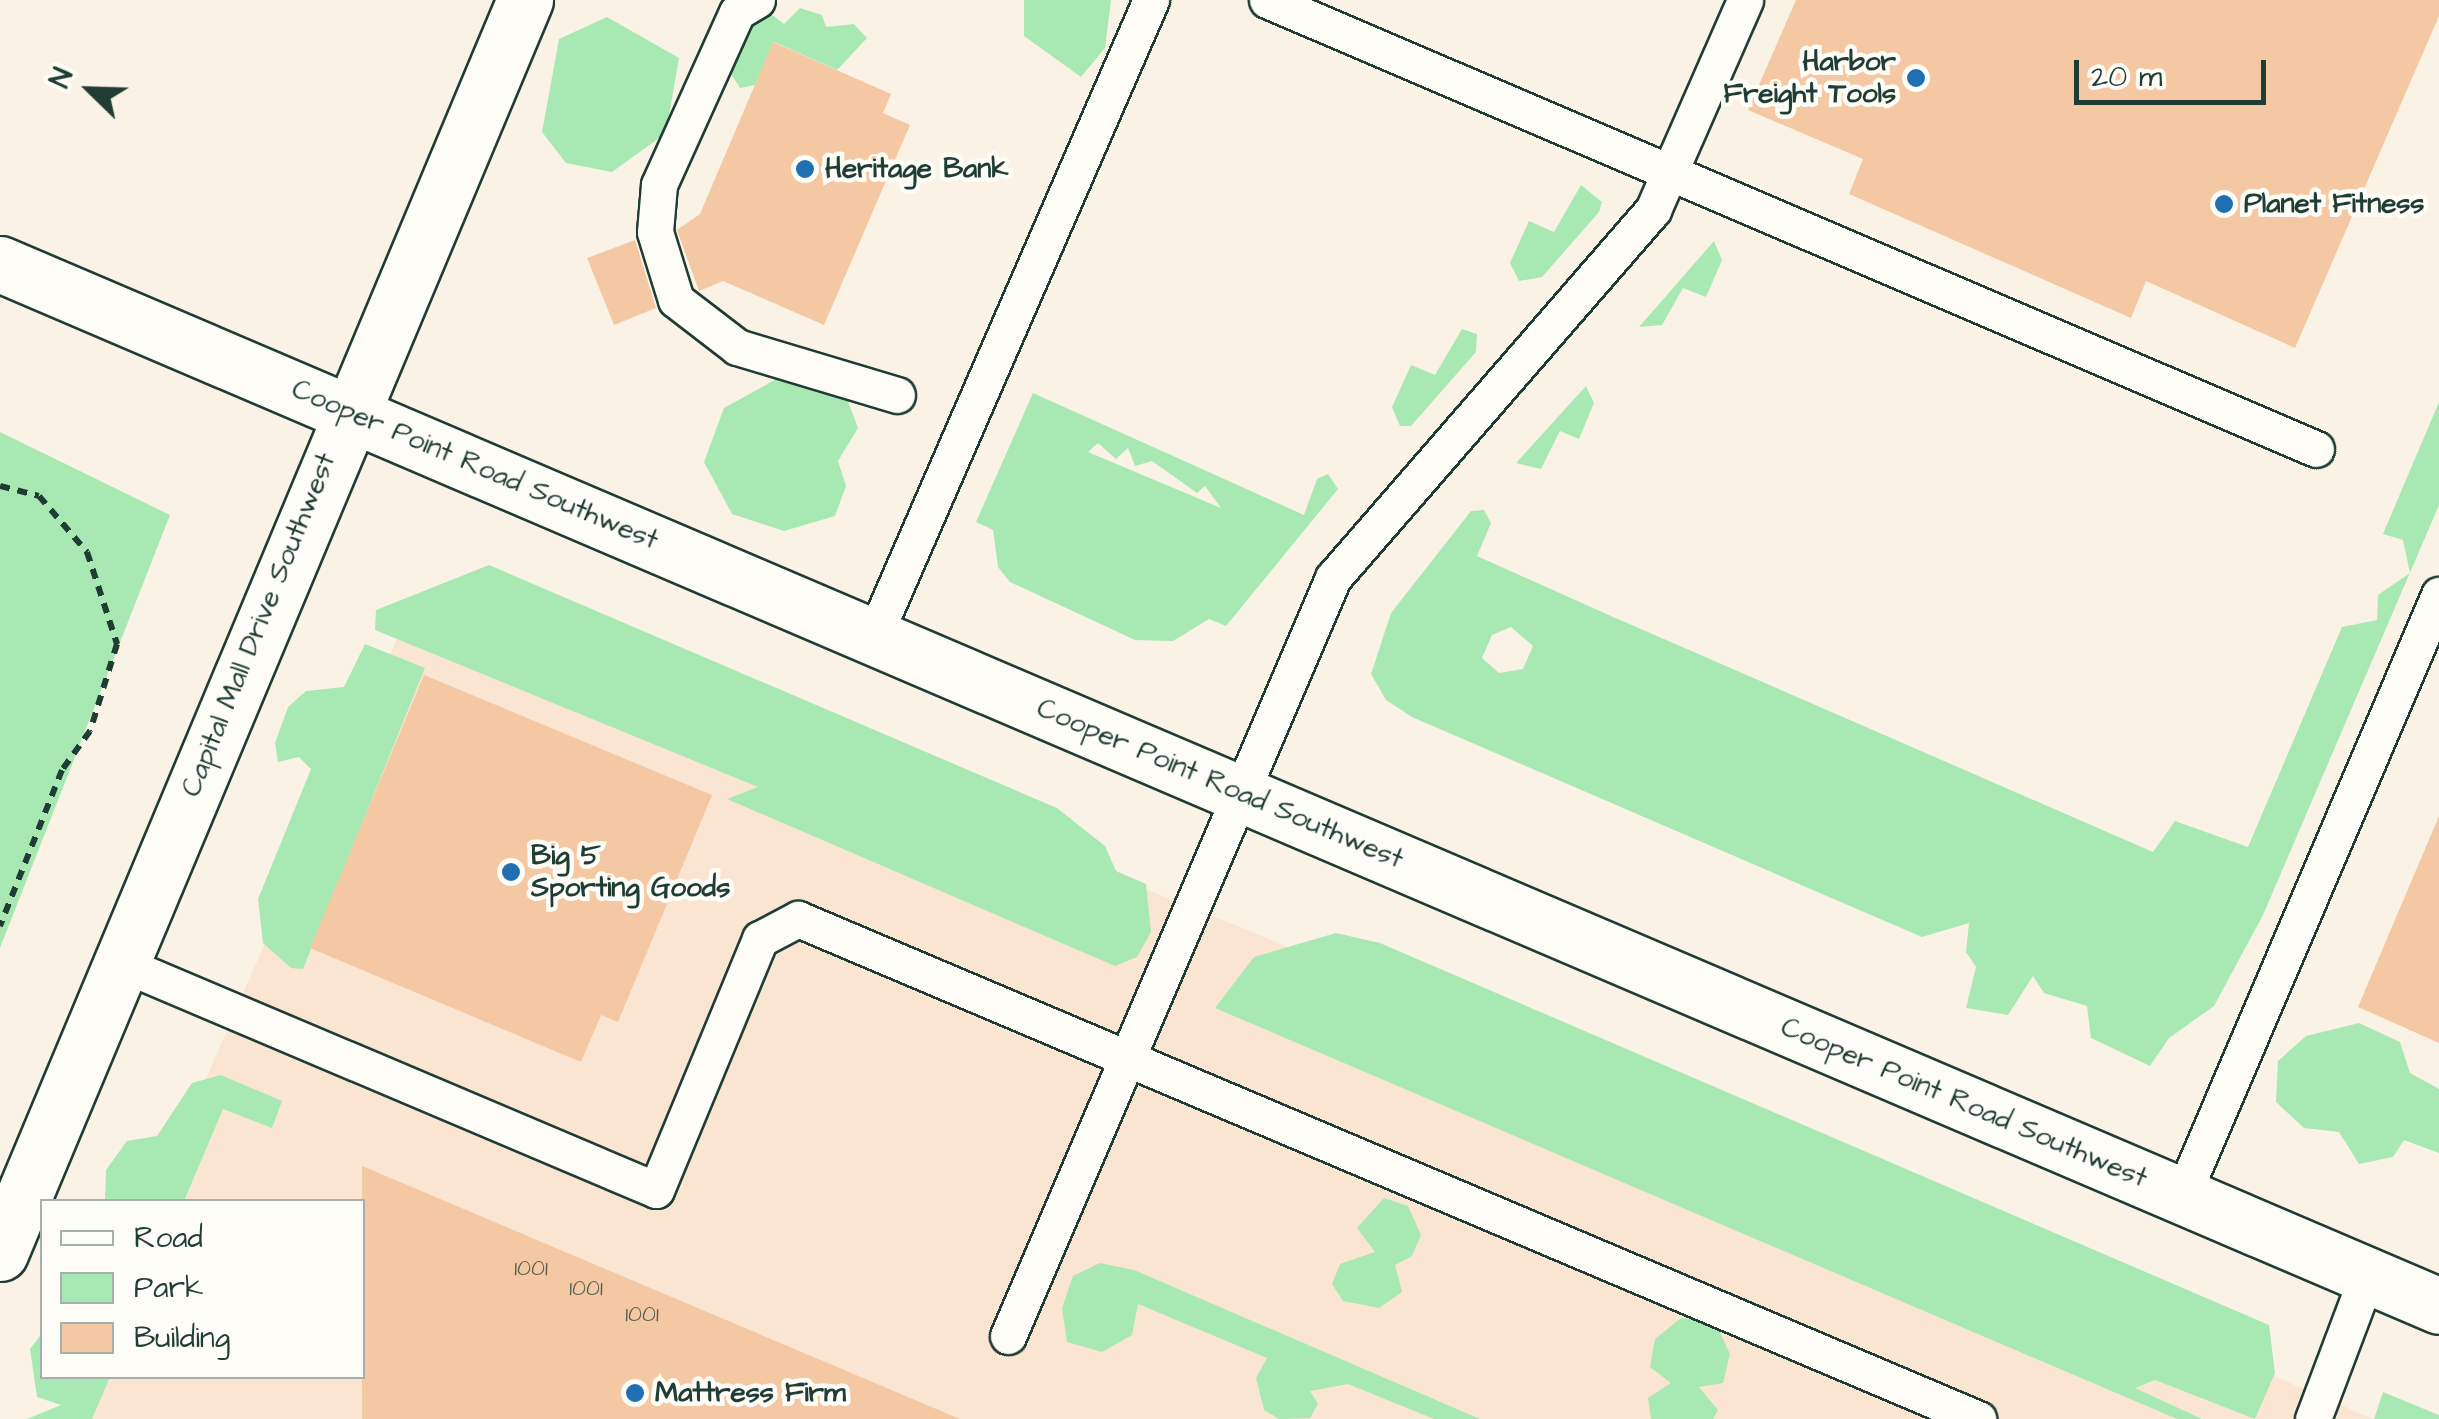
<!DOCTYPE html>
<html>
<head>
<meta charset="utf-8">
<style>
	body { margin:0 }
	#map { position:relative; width:2439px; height:1419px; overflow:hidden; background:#fbf2e6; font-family:"Architects Daughter",sans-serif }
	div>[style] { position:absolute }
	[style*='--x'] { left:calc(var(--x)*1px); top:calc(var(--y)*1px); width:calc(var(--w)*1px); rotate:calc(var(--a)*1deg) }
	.built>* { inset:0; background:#f9e5d2 }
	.green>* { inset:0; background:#a8e9b3 }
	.building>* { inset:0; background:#f5c8a4 }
	.path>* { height:6px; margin-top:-3px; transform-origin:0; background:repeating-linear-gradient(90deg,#1f3d34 0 10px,transparent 0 18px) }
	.roads { filter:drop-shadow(2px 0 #1f3d34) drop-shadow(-2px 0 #1f3d34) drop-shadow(0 2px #1f3d34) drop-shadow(0 -2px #1f3d34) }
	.service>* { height:35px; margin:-17.5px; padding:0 17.5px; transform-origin:17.5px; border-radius:17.5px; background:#fdfcf7 }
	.tertiary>* { height:55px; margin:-27.5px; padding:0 27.5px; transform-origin:27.5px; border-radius:27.5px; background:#fdfcf7 }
	.secondary>* { height:55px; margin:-27.5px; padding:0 27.5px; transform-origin:27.5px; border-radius:27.5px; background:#fdfcf7 }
	.dots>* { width:28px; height:28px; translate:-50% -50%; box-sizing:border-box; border:5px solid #fdfcf7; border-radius:50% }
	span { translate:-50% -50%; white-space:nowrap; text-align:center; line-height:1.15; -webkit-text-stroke:9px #fdfcf7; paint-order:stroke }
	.number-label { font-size:22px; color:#546050 }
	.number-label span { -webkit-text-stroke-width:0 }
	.poi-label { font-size:28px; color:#1f3d34; font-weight:700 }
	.right { translate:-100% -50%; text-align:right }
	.left { translate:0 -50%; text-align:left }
	.street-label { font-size:28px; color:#1f3d34 }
	.legend { position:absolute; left:40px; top:1199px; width:325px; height:180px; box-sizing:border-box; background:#fdfcf7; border:2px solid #a4b0a9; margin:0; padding:12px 18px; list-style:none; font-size:30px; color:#1f3d34 }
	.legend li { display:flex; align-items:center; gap:20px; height:50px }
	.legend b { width:50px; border:2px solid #a4b0a9 }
	.north { position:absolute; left:40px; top:40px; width:100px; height:100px; -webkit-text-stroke:8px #fdfcf7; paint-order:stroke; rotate:293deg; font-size:28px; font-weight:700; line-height:40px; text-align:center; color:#1f3d34 }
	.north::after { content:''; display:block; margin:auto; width:35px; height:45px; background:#1f3d34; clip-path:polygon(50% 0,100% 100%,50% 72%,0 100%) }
	.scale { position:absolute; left:2074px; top:60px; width:192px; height:45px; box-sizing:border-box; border:5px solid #1f3d34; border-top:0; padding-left:12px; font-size:30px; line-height:35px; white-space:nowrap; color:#1f3d34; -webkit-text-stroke:8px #fdfcf7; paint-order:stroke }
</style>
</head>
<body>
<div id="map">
	<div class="built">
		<div style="clip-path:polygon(415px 597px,1250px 931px,2373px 1419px,58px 1419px,77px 1377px,362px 1376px,362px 1202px,153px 1201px)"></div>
	</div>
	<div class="green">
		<div style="clip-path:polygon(1024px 0,1111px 0,1105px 48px,1081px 77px,1024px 36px)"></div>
		<div style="clip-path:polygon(763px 8px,784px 24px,800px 8px,822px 15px,826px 27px,854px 24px,867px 38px,837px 70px,774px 42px,755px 85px,740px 88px,726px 66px)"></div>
		<div style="clip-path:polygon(607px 17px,679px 58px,666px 133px,612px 172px,566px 163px,542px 132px,559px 39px)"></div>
		<div style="clip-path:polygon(1581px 185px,1602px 202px,1599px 212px,1542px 277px,1519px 281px,1510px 263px,1529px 221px,1554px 232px)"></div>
		<div style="clip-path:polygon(1714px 241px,1722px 260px,1706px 297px,1683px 288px,1662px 325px,1639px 327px)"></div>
		<div style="clip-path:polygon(1462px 329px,1477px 334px,1476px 352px,1411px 426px,1400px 426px,1392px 407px,1411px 365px,1435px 375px)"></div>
		<div style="clip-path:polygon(791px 371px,843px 388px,858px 428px,838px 461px,846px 486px,835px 516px,784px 531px,732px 514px,704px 462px,724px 408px)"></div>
		<div style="clip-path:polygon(1586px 386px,1594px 403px,1579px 439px,1560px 431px,1541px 469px,1516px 463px)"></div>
		<div style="clip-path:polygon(evenodd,1033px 393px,1304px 515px,1317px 479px,1328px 474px,1338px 489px,1226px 626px,1209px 619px,1173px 641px,1135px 640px,1010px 582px,998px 567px,993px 530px,976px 522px,1033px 393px,1098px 443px,1116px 459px,1128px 448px,1135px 466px,1152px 461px,1197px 493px,1205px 486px,1221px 508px,1088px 452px,1098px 443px)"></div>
		<div style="clip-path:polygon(evenodd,2439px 402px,2439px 505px,2263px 915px,2214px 1006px,2169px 1038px,2150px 1066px,2091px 1038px,2087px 1006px,2044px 993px,2033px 976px,2008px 1015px,1966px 1008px,1976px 967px,1966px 952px,1969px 923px,1922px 937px,1412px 717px,1386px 700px,1371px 674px,1391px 613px,1471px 511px,1484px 510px,1491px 523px,1477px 556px,1611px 616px,2153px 852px,2175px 821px,2248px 847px,2342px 627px,2377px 620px,2378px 595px,2410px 573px,2403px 540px,2383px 534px,2439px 402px,1511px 627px,1533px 646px,1523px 669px,1499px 673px,1482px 658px,1492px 635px,1511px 627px)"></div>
		<div style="clip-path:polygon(0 432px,170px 515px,0 948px)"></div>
		<div style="clip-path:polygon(489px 565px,1057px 808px,1105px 846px,1116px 871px,1146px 884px,1151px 932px,1137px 957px,1115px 966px,727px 799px,758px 787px,375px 630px,376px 610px)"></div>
		<div style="clip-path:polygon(365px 644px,425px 668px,303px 969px,291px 968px,263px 943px,258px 899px,311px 769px,299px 757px,278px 762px,275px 743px,288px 707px,306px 691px,344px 687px)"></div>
		<div style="clip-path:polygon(1336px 933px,1380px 943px,2269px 1325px,2275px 1373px,2255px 1419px,2155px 1380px,2135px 1388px,2202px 1419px,2177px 1419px,1215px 1008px,1254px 957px)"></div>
		<div style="clip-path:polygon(2359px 1023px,2400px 1042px,2410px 1073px,2439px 1089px,2439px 1153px,2404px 1140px,2393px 1157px,2359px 1164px,2339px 1132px,2304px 1128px,2276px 1102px,2278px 1061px,2306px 1036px)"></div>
		<div style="clip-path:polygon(221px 1075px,282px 1101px,272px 1128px,223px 1109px,184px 1201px,105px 1201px,106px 1170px,127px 1141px,157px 1136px,192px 1083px)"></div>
		<div style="clip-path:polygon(1384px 1198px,1408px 1206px,1421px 1235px,1412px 1256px,1395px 1265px,1402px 1292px,1379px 1308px,1343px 1301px,1332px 1284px,1340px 1264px,1375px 1252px,1357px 1228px)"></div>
		<div style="clip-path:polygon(1100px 1263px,1134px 1270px,1480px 1419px,1434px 1419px,1348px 1384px,1310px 1391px,1318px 1404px,1310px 1418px,1279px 1419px,1264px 1410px,1256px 1378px,1267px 1358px,1138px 1304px,1132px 1335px,1102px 1352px,1067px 1342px,1062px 1308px,1073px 1276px)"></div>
		<div style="clip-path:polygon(1681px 1318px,1715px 1322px,1730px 1354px,1723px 1383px,1699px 1387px,1718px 1410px,1713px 1419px,1651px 1419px,1648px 1398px,1671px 1383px,1650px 1367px,1655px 1339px)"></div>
		<div style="clip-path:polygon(42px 1333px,42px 1376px,110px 1377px,92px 1419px,27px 1419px,61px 1405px,37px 1397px,30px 1349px)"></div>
		<div style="clip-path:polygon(2383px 1392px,2439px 1415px,2439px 1419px,2374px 1419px)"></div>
	</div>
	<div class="building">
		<div style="clip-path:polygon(1796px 0,2439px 0,2439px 16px,2295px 348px,2146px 281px,2131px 318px,1849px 194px,1863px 159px,1748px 110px)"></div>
		<div style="clip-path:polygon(773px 42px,891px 94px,883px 113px,910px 125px,824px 325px,723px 281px,699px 291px,677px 230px,700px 214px)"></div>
		<div style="clip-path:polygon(635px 240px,656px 308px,614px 325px,587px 258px)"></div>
		<div style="clip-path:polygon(424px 675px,712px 795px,618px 1022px,601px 1015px,581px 1062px,310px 948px)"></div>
		<div style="clip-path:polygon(2439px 816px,2439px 1043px,2358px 1007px)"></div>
		<div style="clip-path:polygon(362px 1166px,960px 1419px,362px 1419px)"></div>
	</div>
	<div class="path">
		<div style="--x:0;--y:486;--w:40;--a:14.4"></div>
		<div style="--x:39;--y:496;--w:74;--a:49.4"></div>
		<div style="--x:87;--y:552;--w:97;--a:71.9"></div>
		<div style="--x:117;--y:644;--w:91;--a:107.2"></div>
		<div style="--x:90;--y:731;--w:48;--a:125.7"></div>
		<div style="--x:62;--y:770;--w:168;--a:111.7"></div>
	</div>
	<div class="roads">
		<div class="service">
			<div style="--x:757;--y:0;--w:23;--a:149"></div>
			<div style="--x:737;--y:12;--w:190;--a:114.3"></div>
			<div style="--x:659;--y:185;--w:47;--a:94.9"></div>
			<div style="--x:655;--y:232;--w:71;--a:72.8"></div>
			<div style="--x:676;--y:300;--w:77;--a:37.6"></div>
			<div style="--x:737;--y:347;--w:167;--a:16.7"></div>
			<div style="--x:1267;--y:0;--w:1141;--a:23.17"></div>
			<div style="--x:874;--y:636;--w:694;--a:-66.47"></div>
			<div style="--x:120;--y:963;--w:582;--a:22.95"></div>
			<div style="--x:656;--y:1190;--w:272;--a:-67.5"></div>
			<div style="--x:760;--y:939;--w:43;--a:-27.8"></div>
			<div style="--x:798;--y:919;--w:1282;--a:22.96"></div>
			<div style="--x:2182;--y:1196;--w:654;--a:-66.85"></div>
			<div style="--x:1008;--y:1336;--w:825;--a:-66.79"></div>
			<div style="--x:1333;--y:578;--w:488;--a:-49"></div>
			<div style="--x:1653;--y:210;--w:229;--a:-66.3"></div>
			<div style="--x:2313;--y:1419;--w:153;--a:-69.3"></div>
		</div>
		<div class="tertiary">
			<div style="--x:0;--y:1253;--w:1359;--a:-67.27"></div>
		</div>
		<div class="secondary">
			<div style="--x:0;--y:264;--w:2652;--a:23.13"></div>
		</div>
	</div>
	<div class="dots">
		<div style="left:1916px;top:78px;background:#1f6fb2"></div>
		<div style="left:805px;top:169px;background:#1f6fb2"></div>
		<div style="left:2224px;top:204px;background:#1f6fb2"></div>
		<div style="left:511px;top:872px;background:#1f6fb2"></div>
		<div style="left:635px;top:1393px;background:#1f6fb2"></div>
	</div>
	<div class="number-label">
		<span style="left:531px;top:1269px">1001</span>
		<span style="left:586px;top:1289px">1001</span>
		<span style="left:642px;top:1315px">1001</span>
	</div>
	<div class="poi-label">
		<span class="right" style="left:1896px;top:78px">Harbor<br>Freight Tools</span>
		<span class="left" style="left:825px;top:169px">Heritage Bank</span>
		<span class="left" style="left:2244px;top:204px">Planet Fitness</span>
		<span class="left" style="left:531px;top:872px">Big 5<br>Sporting Goods</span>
		<span class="left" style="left:655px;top:1393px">Mattress Firm</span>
	</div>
	<div class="street-label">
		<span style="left:475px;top:465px;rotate:23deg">Cooper Point Road Southwest</span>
		<span style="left:259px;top:625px;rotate:-68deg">Capital Mall Drive Southwest</span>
		<span style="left:1220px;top:784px;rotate:23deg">Cooper Point Road Southwest</span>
		<span style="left:1964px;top:1103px;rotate:23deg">Cooper Point Road Southwest</span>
	</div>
	<ul class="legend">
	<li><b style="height:12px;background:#fdfcf7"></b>Road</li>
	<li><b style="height:28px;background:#a8e9b3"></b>Park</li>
	<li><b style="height:28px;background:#f5c8a4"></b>Building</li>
	</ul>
	<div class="north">N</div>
	<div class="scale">20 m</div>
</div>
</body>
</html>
